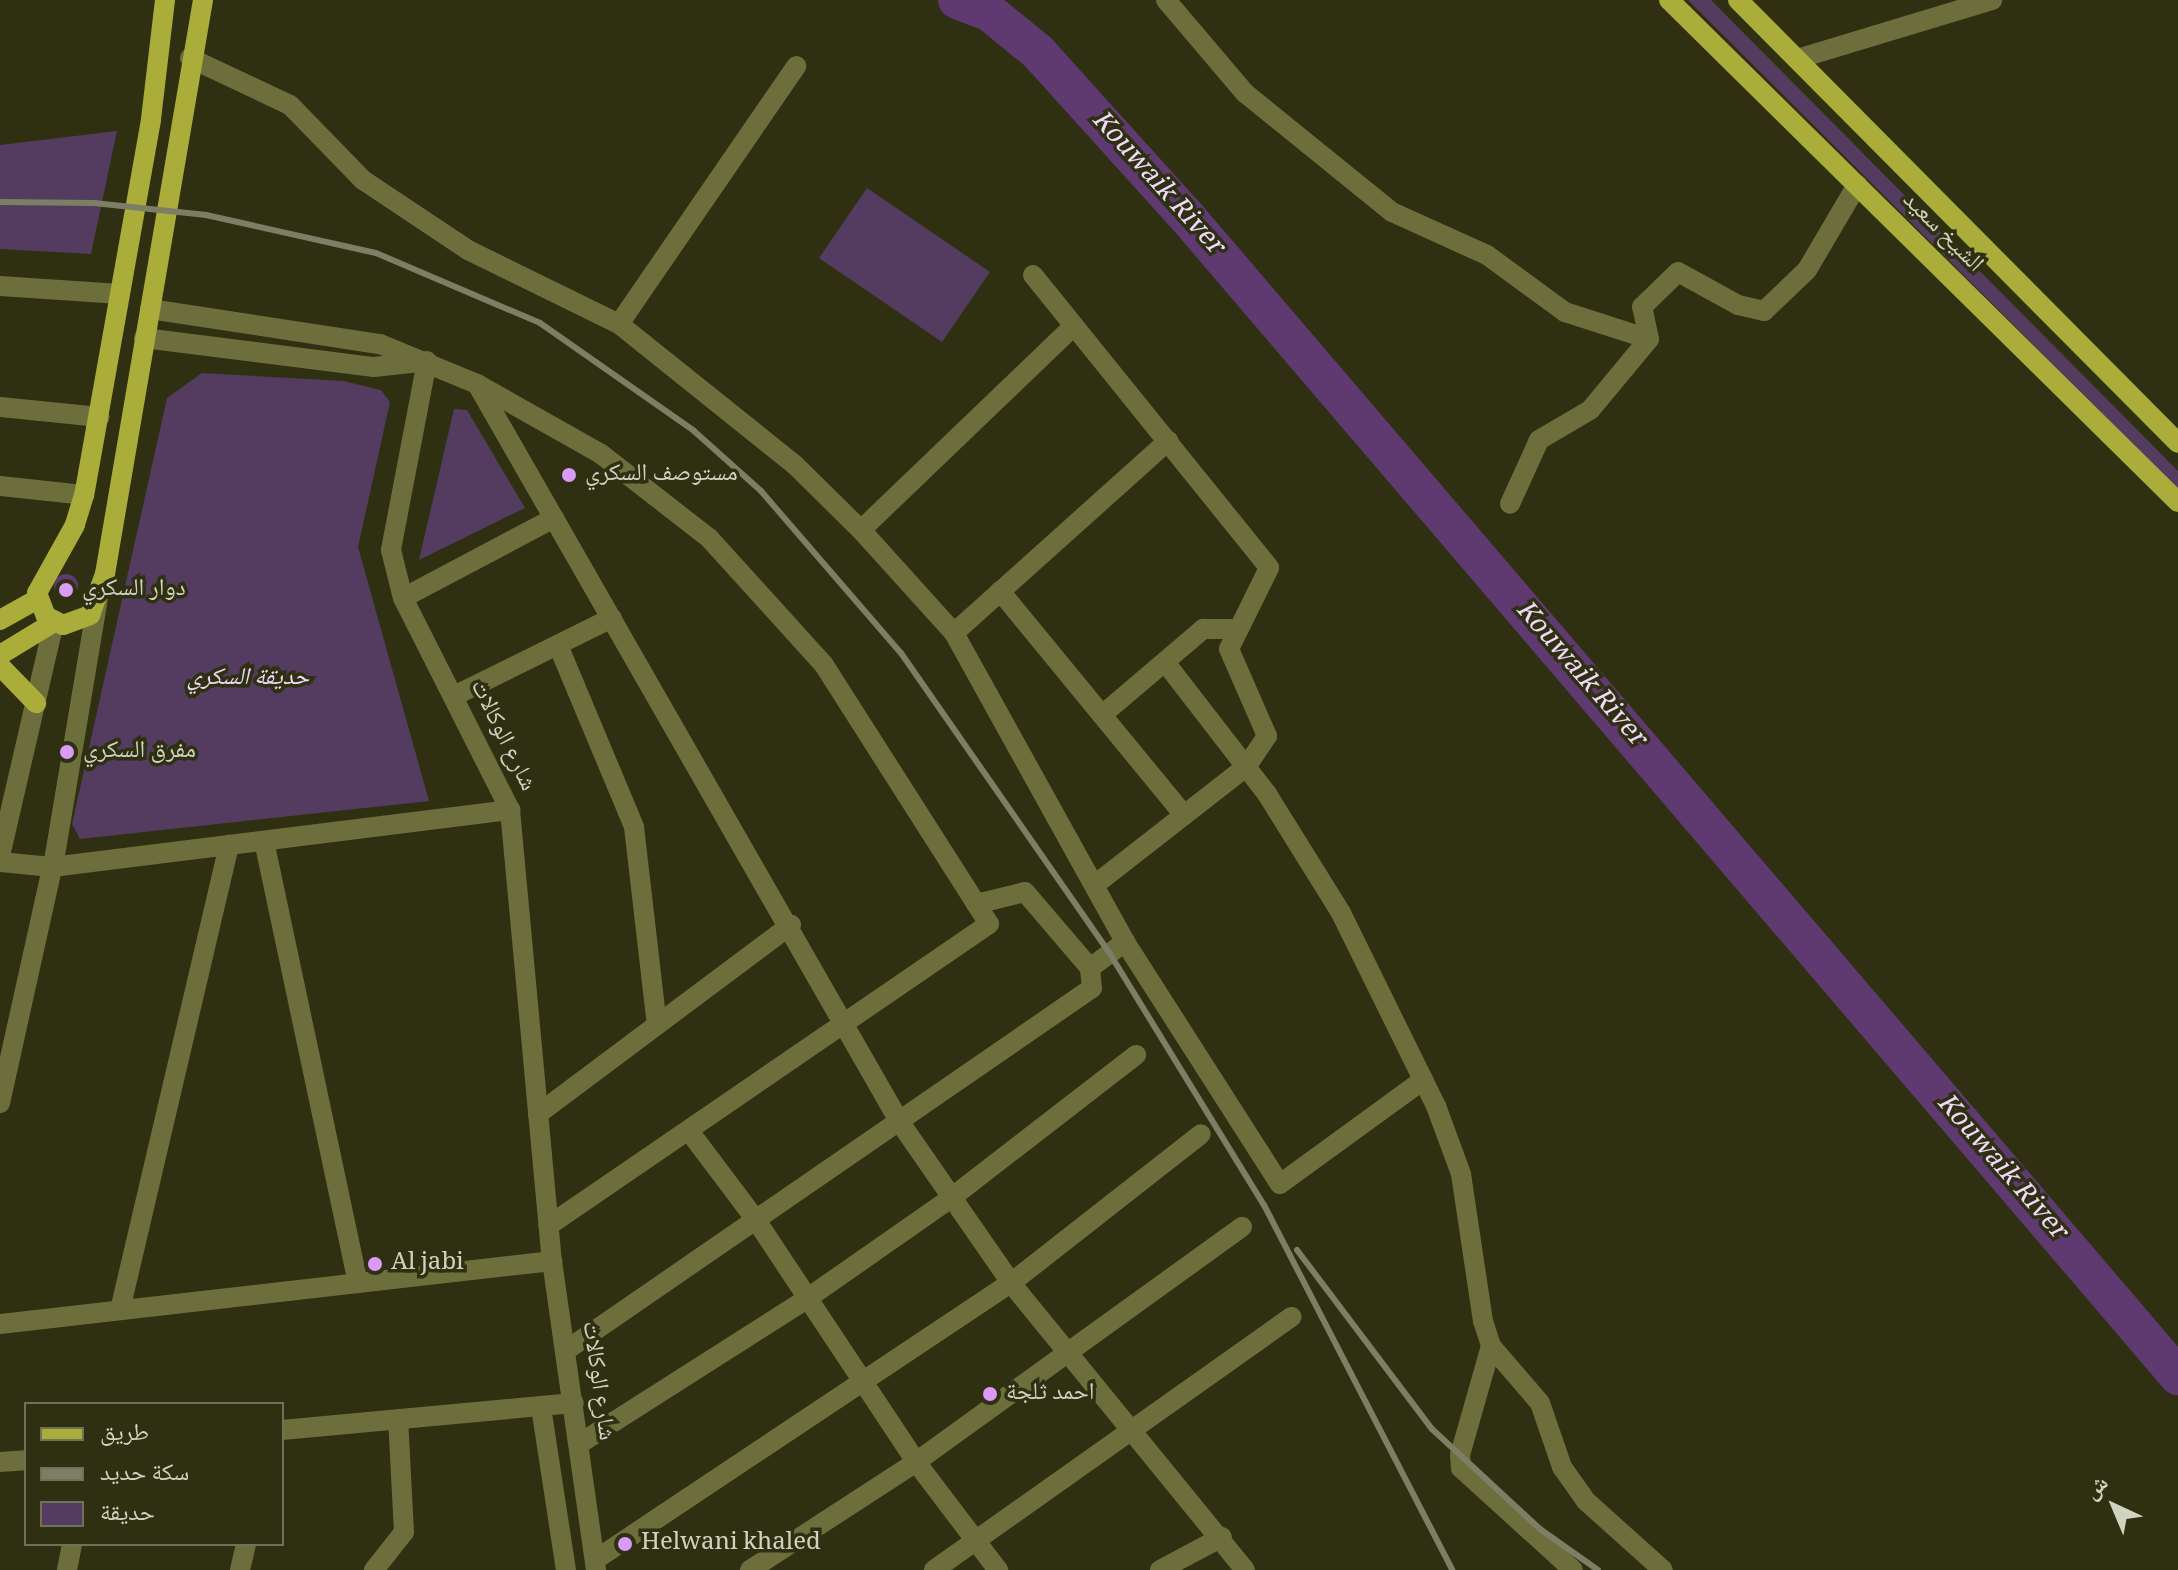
<!DOCTYPE html>
<html>
<head>
<meta charset="utf-8">
<style>
	body { margin:0 }
	#map { position:relative; width:2178px; height:1570px; overflow:hidden; background:#2f3011; font-family:Georgia,"Noto Naskh Arabic",serif }
	div>[style] { position:absolute }
	[style*='--x'] { left:calc(var(--x)*1px); top:calc(var(--y)*1px); width:calc(var(--w)*1px); rotate:calc(var(--a)*1deg) }
	.green>* { inset:0; background:#533c5f }
	.water>* { inset:0; background:#5f3a71 }
	.round { border-radius:50% }
	.river>* { height:38px; margin:-19px; padding:0 19px; transform-origin:19px; border-radius:19px; background:#5f3a71 }
	.minor>* { height:20px; margin:-10px; padding:0 10px; transform-origin:10px; border-radius:10px; background:#6c6e3b }
	.major>* { height:20px; margin:-10px; padding:0 10px; transform-origin:10px; border-radius:10px; background:#aaad3a }
	.rail>* { height:6px; margin:-3px; padding:0 3px; transform-origin:3px; border-radius:3px; background:#7d7e66 }
	.dots>* { width:22px; height:22px; translate:-50% -50%; box-sizing:border-box; border:4px solid #2f3011; border-radius:50% }
	span { translate:-50% -50%; white-space:nowrap; text-align:center; line-height:1.15; -webkit-text-stroke:7px #2f3011; paint-order:stroke }
	.street-label { font-size:24px; color:#d1d3c1 }
	.poi-label { font-size:24px; color:#d1d3c1 }
	.left { translate:0 -50%; text-align:left }
	.park-label { font-size:24px; color:#edd7f9; font-style:italic }
	.water-label { font-size:26px; color:#f0dafc; font-style:italic }
	.legend { position:absolute; left:24px; top:1402px; width:260px; height:144px; box-sizing:border-box; background:#2f3011; border:2px solid #707157; margin:0; padding:10px 14px; list-style:none; font-size:24px; color:#d1d3c1 }
	.legend li { display:flex; align-items:center; gap:16px; height:40px }
	.legend b { width:40px; border:2px solid #707157 }
	.north { position:absolute; left:2074px; top:1466px; width:80px; height:80px; -webkit-text-stroke:6px #2f3011; paint-order:stroke; rotate:316deg; font-size:22px; font-weight:700; line-height:32px; text-align:center; color:#d1d3c1 }
	.north::after { content:''; display:block; margin:auto; width:28px; height:36px; background:#d1d3c1; clip-path:polygon(50% 0,100% 100%,50% 72%,0 100%) }
</style>
</head>
<body>
<div id="map">
	<div class="green">
		<div style="clip-path:polygon(1688px 0,1711px 0,2178px 471px,2178px 489px)"></div>
		<div style="clip-path:polygon(117px 131px,91px 254px,0 249px,0 145px)"></div>
		<div style="clip-path:polygon(867px 188px,990px 272px,942px 342px,819px 258px)"></div>
		<div style="clip-path:polygon(202px 373px,343px 381px,381px 390px,390px 402px,358px 547px,429px 801px,80px 839px,72px 824px,167px 398px)"></div>
		<div style="clip-path:polygon(454px 409px,467px 410px,525px 508px,419px 560px)"></div>
	</div>
	<div class="water">
		<div class="round" style="left:54px;top:574px;width:24px;height:24px"></div>
	</div>
	<div class="river">
		<div style="--x:957;--y:0;--w:34;--a:21"></div>
		<div style="--x:989;--y:12;--w:63;--a:39.2"></div>
		<div style="--x:1038;--y:52;--w:224;--a:47.9"></div>
		<div style="--x:1188;--y:218;--w:1524;--a:49.47"></div>
	</div>
	<div class="minor">
		<div style="--x:1166;--y:0;--w:122;--a:49.7"></div>
		<div style="--x:1245;--y:93;--w:189;--a:39"></div>
		<div style="--x:1392;--y:212;--w:104;--a:24.4"></div>
		<div style="--x:1487;--y:255;--w:97;--a:36.2"></div>
		<div style="--x:1565;--y:312;--w:88;--a:17.8"></div>
		<div style="--x:1649;--y:339;--w:92;--a:129.7"></div>
		<div style="--x:1590;--y:410;--w:59;--a:149.5"></div>
		<div style="--x:1539;--y:440;--w:70;--a:114.4"></div>
		<div style="--x:190;--y:58;--w:110;--a:25.2"></div>
		<div style="--x:290;--y:105;--w:105;--a:45.8"></div>
		<div style="--x:363;--y:180;--w:126;--a:33.7"></div>
		<div style="--x:468;--y:250;--w:168;--a:26.1"></div>
		<div style="--x:619;--y:324;--w:226;--a:38.7"></div>
		<div style="--x:795;--y:465;--w:93;--a:44.6"></div>
		<div style="--x:861;--y:530;--w:139;--a:47.9"></div>
		<div style="--x:954;--y:633;--w:353;--a:61"></div>
		<div style="--x:1125;--y:942;--w:287;--a:57.4"></div>
		<div style="--x:1280;--y:1184;--w:177;--a:-36"></div>
		<div style="--x:1797;--y:59;--w:204;--a:-16.8"></div>
		<div style="--x:1033;--y:275;--w:376;--a:51.1"></div>
		<div style="--x:1269;--y:568;--w:90;--a:116.3"></div>
		<div style="--x:1229;--y:649;--w:95;--a:66.4"></div>
		<div style="--x:1267;--y:736;--w:36;--a:124"></div>
		<div style="--x:1247;--y:766;--w:192;--a:142"></div>
		<div style="--x:0;--y:286;--w:120;--a:3.8"></div>
		<div style="--x:150;--y:309;--w:233;--a:8.7"></div>
		<div style="--x:380;--y:344;--w:105;--a:22.4"></div>
		<div style="--x:477;--y:384;--w:849;--a:60.2"></div>
		<div style="--x:899;--y:1121;--w:197;--a:55.3"></div>
		<div style="--x:1011;--y:1283;--w:370;--a:50.8"></div>
		<div style="--x:619;--y:324;--w:313;--a:-55.5"></div>
		<div style="--x:144;--y:338;--w:232;--a:7.2"></div>
		<div style="--x:374;--y:367;--w:46;--a:-6.2"></div>
		<div style="--x:1649;--y:339;--w:33;--a:-102"></div>
		<div style="--x:1642;--y:307;--w:50;--a:-44.2"></div>
		<div style="--x:1678;--y:272;--w:68;--a:28.8"></div>
		<div style="--x:1738;--y:305;--w:27;--a:13"></div>
		<div style="--x:1764;--y:311;--w:59;--a:-43.6"></div>
		<div style="--x:1807;--y:270;--w:99;--a:-59.5"></div>
		<div style="--x:427;--y:361;--w:192;--a:100.8"></div>
		<div style="--x:391;--y:550;--w:49;--a:76"></div>
		<div style="--x:403;--y:598;--w:237;--a:63.2"></div>
		<div style="--x:510;--y:810;--w:453;--a:84.7"></div>
		<div style="--x:552;--y:1261;--w:312;--a:81.9"></div>
		<div style="--x:477;--y:384;--w:142;--a:29.4"></div>
		<div style="--x:601;--y:454;--w:137;--a:37.9"></div>
		<div style="--x:709;--y:538;--w:171;--a:47.8"></div>
		<div style="--x:824;--y:665;--w:307;--a:57.5"></div>
		<div style="--x:989;--y:924;--w:534;--a:145.6"></div>
		<div style="--x:0;--y:407;--w:100;--a:5.7"></div>
		<div style="--x:0;--y:486;--w:84;--a:6.1"></div>
		<div style="--x:861;--y:530;--w:295;--a:-43.8"></div>
		<div style="--x:1000;--y:591;--w:290;--a:50.6"></div>
		<div style="--x:403;--y:598;--w:171;--a:-27.9"></div>
		<div style="--x:954;--y:633;--w:288;--a:-41.9"></div>
		<div style="--x:558;--y:645;--w:197;--a:67.3"></div>
		<div style="--x:634;--y:827;--w:199;--a:83.4"></div>
		<div style="--x:1165;--y:662;--w:167;--a:52.3"></div>
		<div style="--x:1267;--y:794;--w:140;--a:58.1"></div>
		<div style="--x:1341;--y:913;--w:215;--a:63.8"></div>
		<div style="--x:1436;--y:1106;--w:72;--a:69.8"></div>
		<div style="--x:1461;--y:1174;--w:149;--a:81.5"></div>
		<div style="--x:1483;--y:1321;--w:26;--a:72"></div>
		<div style="--x:1491;--y:1346;--w:75;--a:49.3"></div>
		<div style="--x:1540;--y:1403;--w:68;--a:71"></div>
		<div style="--x:1562;--y:1467;--w:42;--a:54.8"></div>
		<div style="--x:1586;--y:1501;--w:103;--a:41.9"></div>
		<div style="--x:454;--y:696;--w:176;--a:-26.3"></div>
		<div style="--x:1102;--y:715;--w:133;--a:-40.4"></div>
		<div style="--x:1203;--y:629;--w:33;--a:0"></div>
		<div style="--x:264;--y:841;--w:452;--a:78"></div>
		<div style="--x:0;--y:856;--w:240;--a:-77"></div>
		<div style="--x:0;--y:862;--w:52;--a:5.5"></div>
		<div style="--x:52;--y:867;--w:462;--a:-7.1"></div>
		<div style="--x:976;--y:904;--w:50;--a:-13.8"></div>
		<div style="--x:1025;--y:892;--w:100;--a:49.5"></div>
		<div style="--x:0;--y:1103;--w:254;--a:-77.5"></div>
		<div style="--x:55;--y:855;--w:262;--a:-80.5"></div>
		<div style="--x:538;--y:1114;--w:316;--a:-36.8"></div>
		<div style="--x:689;--y:1131;--w:111;--a:53"></div>
		<div style="--x:756;--y:1220;--w:290;--a:56.5"></div>
		<div style="--x:916;--y:1462;--w:136;--a:52.8"></div>
		<div style="--x:120;--y:1310;--w:478;--a:-76.8"></div>
		<div style="--x:0;--y:1324;--w:556;--a:-6.51"></div>
		<div style="--x:1491;--y:1346;--w:113;--a:105.9"></div>
		<div style="--x:1460;--y:1455;--w:13;--a:86"></div>
		<div style="--x:1461;--y:1468;--w:151;--a:42.3"></div>
		<div style="--x:568;--y:1349;--w:636;--a:-34.56"></div>
		<div style="--x:1092;--y:988;--w:20;--a:-96"></div>
		<div style="--x:1090;--y:968;--w:44;--a:-36.6"></div>
		<div style="--x:541;--y:1407;--w:165;--a:81.3"></div>
		<div style="--x:282;--y:1430;--w:293;--a:-5.3"></div>
		<div style="--x:579;--y:1444;--w:268;--a:-32.5"></div>
		<div style="--x:805;--y:1300;--w:178;--a:-34.9"></div>
		<div style="--x:951;--y:1198;--w:234;--a:-37.7"></div>
		<div style="--x:0;--y:1462;--w:26;--a:-4"></div>
		<div style="--x:595;--y:1560;--w:500;--a:-33.7"></div>
		<div style="--x:1011;--y:1283;--w:241;--a:-38.1"></div>
		<div style="--x:67;--y:1570;--w:26;--a:-79"></div>
		<div style="--x:240;--y:1570;--w:27;--a:-77"></div>
		<div style="--x:374;--y:1570;--w:48;--a:-51.7"></div>
		<div style="--x:404;--y:1532;--w:113;--a:-93"></div>
		<div style="--x:750;--y:1570;--w:198;--a:-33"></div>
		<div style="--x:916;--y:1462;--w:402;--a:-35.8"></div>
		<div style="--x:934;--y:1570;--w:438;--a:-35.3"></div>
		<div style="--x:1160;--y:1570;--w:70;--a:-28"></div>
	</div>
	<div class="major">
		<div style="--x:165;--y:0;--w:121;--a:96.7"></div>
		<div style="--x:151;--y:120;--w:381;--a:100.1"></div>
		<div style="--x:84;--y:495;--w:31;--a:107"></div>
		<div style="--x:75;--y:525;--w:78;--a:119.2"></div>
		<div style="--x:37;--y:593;--w:25;--a:69"></div>
		<div style="--x:46;--y:616;--w:19;--a:28"></div>
		<div style="--x:63;--y:625;--w:29;--a:-20"></div>
		<div style="--x:90;--y:615;--w:44;--a:-69.9"></div>
		<div style="--x:105;--y:574;--w:582;--a:-80.31"></div>
		<div style="--x:1669;--y:0;--w:715;--a:44.6"></div>
		<div style="--x:1738;--y:0;--w:624;--a:45.19"></div>
		<div style="--x:0;--y:620;--w:41;--a:-29.1"></div>
		<div style="--x:0;--y:655;--w:63;--a:-31.4"></div>
		<div style="--x:0;--y:666;--w:52;--a:45.8"></div>
	</div>
	<div class="rail">
		<div style="--x:0;--y:202;--w:94;--a:0.6"></div>
		<div style="--x:94;--y:203;--w:113;--a:6.1"></div>
		<div style="--x:206;--y:215;--w:174;--a:12.6"></div>
		<div style="--x:376;--y:253;--w:178;--a:23.1"></div>
		<div style="--x:540;--y:323;--w:188;--a:35"></div>
		<div style="--x:694;--y:431;--w:90;--a:41.8"></div>
		<div style="--x:761;--y:491;--w:214;--a:49.2"></div>
		<div style="--x:901;--y:653;--w:366;--a:55.2"></div>
		<div style="--x:1110;--y:954;--w:294;--a:58.5"></div>
		<div style="--x:1264;--y:1205;--w:411;--a:62.7"></div>
		<div style="--x:1297;--y:1250;--w:224;--a:53"></div>
		<div style="--x:1432;--y:1429;--w:147;--a:42.8"></div>
		<div style="--x:1540;--y:1529;--w:71;--a:35.3"></div>
	</div>
	<div class="dots">
		<div style="left:569px;top:475px;background:#d99af8"></div>
		<div style="left:66px;top:590px;background:#d99af8"></div>
		<div style="left:67px;top:752px;background:#d99af8"></div>
		<div style="left:375px;top:1264px;background:#d99af8"></div>
		<div style="left:990px;top:1394px;background:#d99af8"></div>
		<div style="left:625px;top:1544px;background:#d99af8"></div>
	</div>
	<div class="street-label">
		<span style="left:1942px;top:233px;rotate:45deg">الشيخ سعيد</span>
		<span style="left:502px;top:736px;rotate:64deg">شارع الوكالات</span>
		<span style="left:597px;top:1381px;rotate:82deg">شارع الوكالات</span>
	</div>
	<div class="poi-label">
		<span class="left" style="left:585px;top:475px">مستوصف السكري</span>
		<span class="left" style="left:82px;top:590px">دوار السكري</span>
		<span class="left" style="left:83px;top:752px">مفرق السكري</span>
		<span class="left" style="left:391px;top:1264px">Al jabi</span>
		<span class="left" style="left:1006px;top:1394px">احمد ثلجة</span>
		<span class="left" style="left:641px;top:1544px">Helwani khaled</span>
	</div>
	<div class="park-label">
		<span style="left:248px;top:679px">حديقة السكري</span>
	</div>
	<div class="water-label">
		<span style="left:1156px;top:184px;rotate:48deg">Kouwaik River</span>
		<span style="left:1579px;top:675px;rotate:49deg">Kouwaik River</span>
		<span style="left:2000px;top:1168px;rotate:49deg">Kouwaik River</span>
	</div>
	<ul class="legend">
	<li><b style="height:10px;background:#aaad3a"></b>طريق</li>
	<li><b style="height:10px;background:#7d7e66"></b>سكة حديد</li>
	<li><b style="height:22px;background:#533c5f"></b>حديقة</li>
	</ul>
	<div class="north">ش</div>
</div>
</body>
</html>
